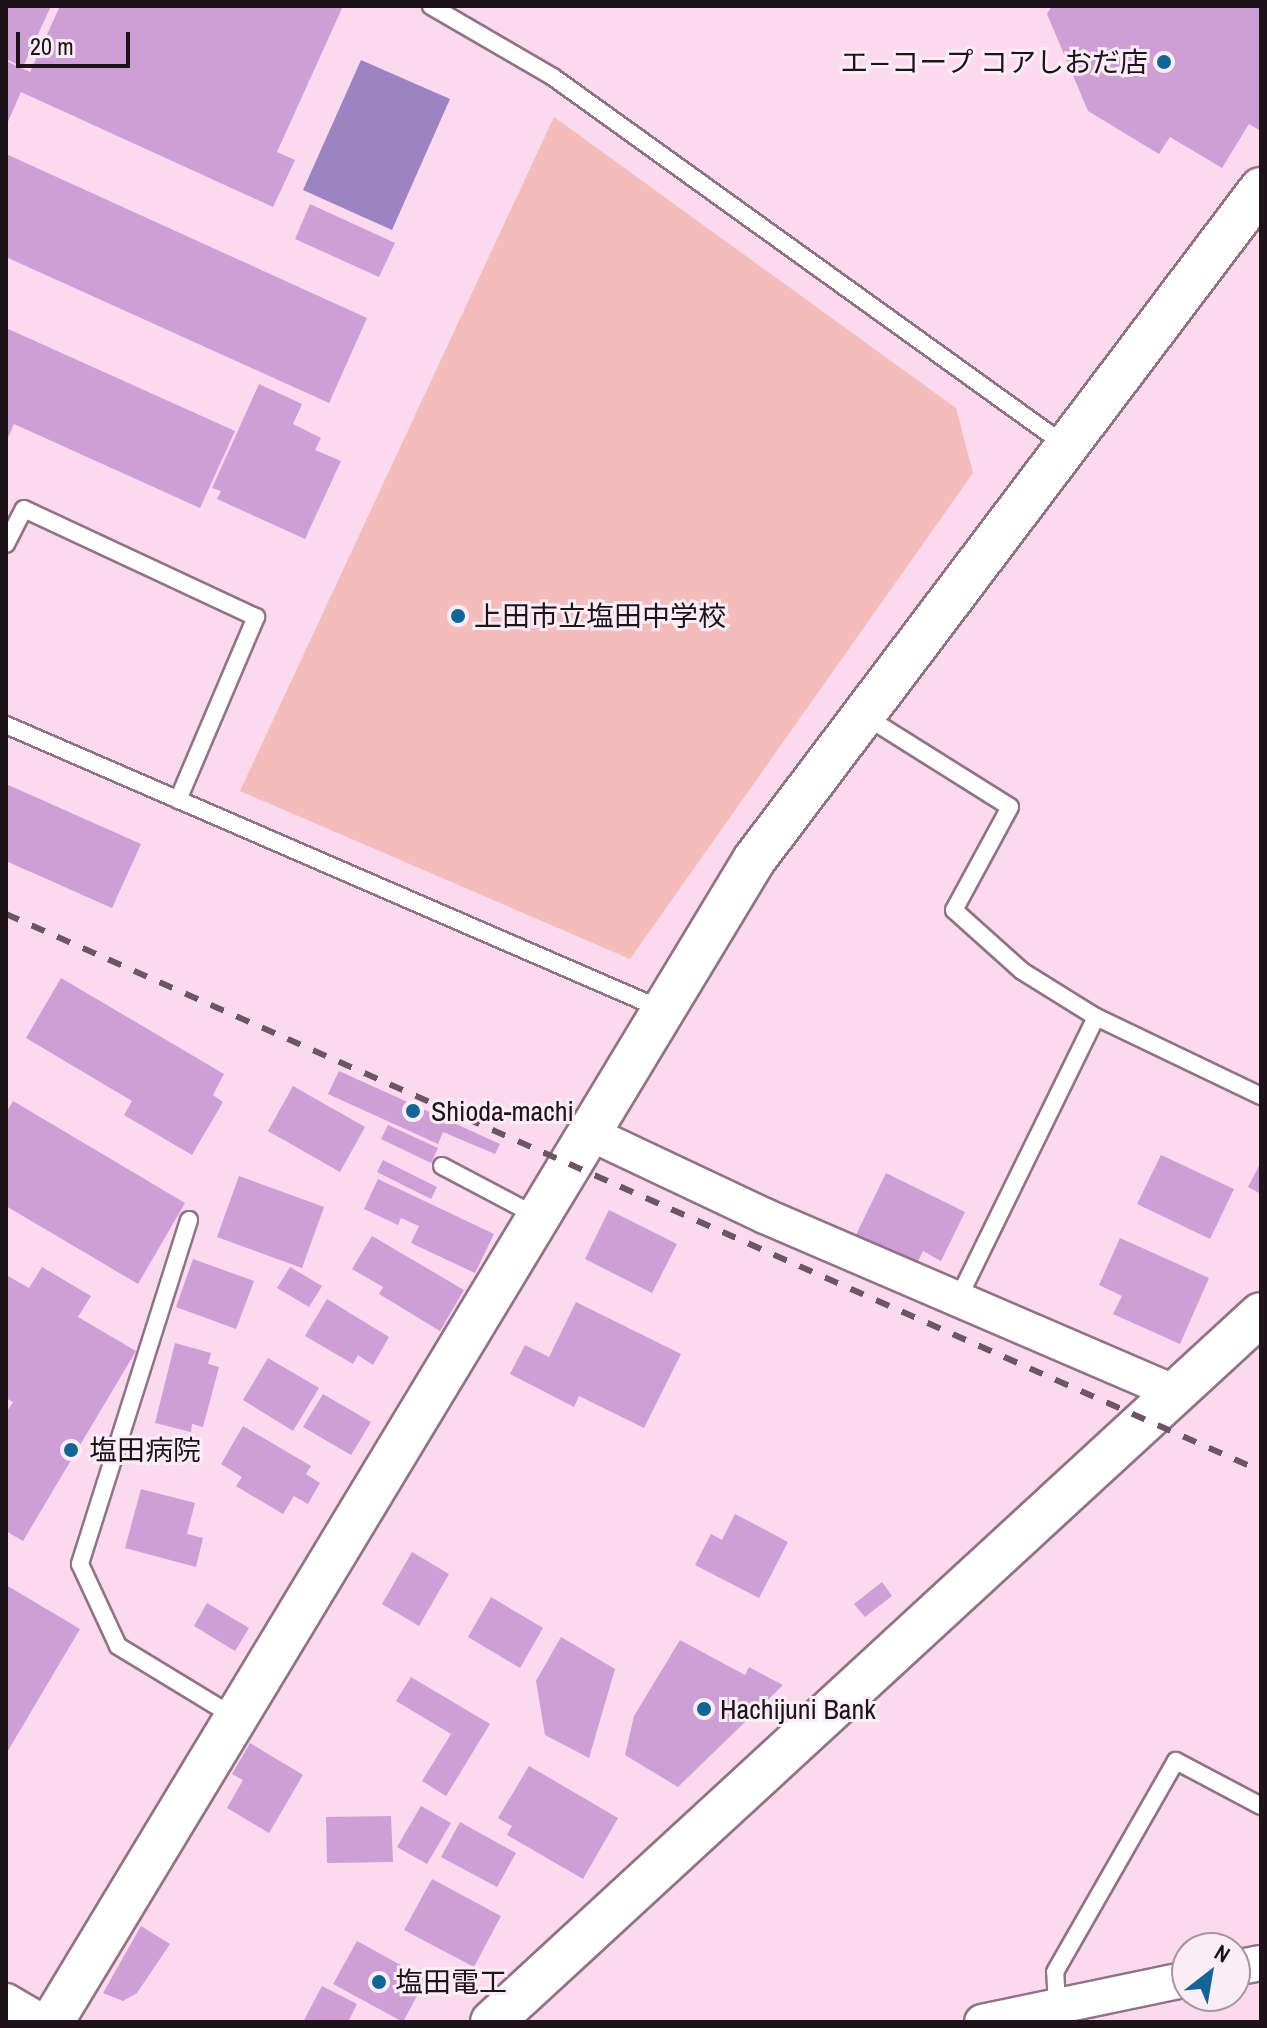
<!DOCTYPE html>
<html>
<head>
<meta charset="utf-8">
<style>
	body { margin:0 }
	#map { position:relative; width:1267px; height:2028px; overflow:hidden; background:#fbd9ee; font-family:"Archivo Narrow","Noto Sans JP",sans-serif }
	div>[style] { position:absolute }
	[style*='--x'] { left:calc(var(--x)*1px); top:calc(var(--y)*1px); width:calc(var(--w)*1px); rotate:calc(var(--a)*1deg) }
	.green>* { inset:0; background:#f4bdbb }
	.water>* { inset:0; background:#9c84c3 }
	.building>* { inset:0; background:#ce9ed7 }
	.roads { filter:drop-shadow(2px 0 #917386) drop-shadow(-2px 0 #917386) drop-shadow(0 2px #917386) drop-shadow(0 -2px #917386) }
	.service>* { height:16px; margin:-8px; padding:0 8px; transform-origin:8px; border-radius:8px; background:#fff }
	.minor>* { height:34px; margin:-17px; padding:0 17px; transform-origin:17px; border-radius:17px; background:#fff }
	.tertiary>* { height:42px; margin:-21px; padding:0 21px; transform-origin:21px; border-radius:21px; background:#fff }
	.rail>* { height:6px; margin-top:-3px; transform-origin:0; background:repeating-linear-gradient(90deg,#6b5763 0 14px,transparent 0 28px) }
	.dots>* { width:22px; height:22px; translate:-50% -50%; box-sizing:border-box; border:4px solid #fbedf5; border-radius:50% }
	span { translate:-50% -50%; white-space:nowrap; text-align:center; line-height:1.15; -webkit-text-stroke:6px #fbedf5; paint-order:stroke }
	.poi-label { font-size:28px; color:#1f131a }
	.right { translate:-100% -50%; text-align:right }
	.left { translate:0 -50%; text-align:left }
	.frame { position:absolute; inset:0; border:8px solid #1f131a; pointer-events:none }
	.north { position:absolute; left:1171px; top:1932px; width:80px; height:80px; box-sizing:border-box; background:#fbedf5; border:2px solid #a3969d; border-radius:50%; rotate:31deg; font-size:22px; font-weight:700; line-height:32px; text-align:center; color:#1f131a }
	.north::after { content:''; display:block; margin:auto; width:28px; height:36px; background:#126697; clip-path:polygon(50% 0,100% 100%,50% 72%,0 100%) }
	.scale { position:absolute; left:16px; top:32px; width:114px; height:36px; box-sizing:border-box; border:4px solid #1f131a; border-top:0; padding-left:10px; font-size:24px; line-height:28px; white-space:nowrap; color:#1f131a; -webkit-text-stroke:6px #fbedf5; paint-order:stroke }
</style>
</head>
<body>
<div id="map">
	<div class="green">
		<div style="clip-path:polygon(554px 117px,956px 408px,973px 473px,630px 959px,240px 791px)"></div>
	</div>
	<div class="water">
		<div style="clip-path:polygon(361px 60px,450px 99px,392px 230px,303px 190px)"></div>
	</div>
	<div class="building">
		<div style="clip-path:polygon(6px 6px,51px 6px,23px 67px,6px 59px)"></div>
		<div style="clip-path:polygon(60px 6px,343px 6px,277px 152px,295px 160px,273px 207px,21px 92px,6px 126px,6px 61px,30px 72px)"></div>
		<div style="clip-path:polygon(1052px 6px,1261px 6px,1261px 126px,1259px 130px,1249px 124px,1222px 168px,1170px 137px,1159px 154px,1088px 111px,1047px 14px)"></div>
		<div style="clip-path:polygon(6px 154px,367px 318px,329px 403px,6px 257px)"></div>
		<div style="clip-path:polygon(310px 204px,395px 243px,379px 277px,295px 239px)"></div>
		<div style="clip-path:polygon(6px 328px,235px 431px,200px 508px,14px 424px,6px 442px)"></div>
		<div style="clip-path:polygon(259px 384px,302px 404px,293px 424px,321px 438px,315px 450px,341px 461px,305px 539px,217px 499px,221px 491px,212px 488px)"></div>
		<div style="clip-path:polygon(6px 784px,141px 844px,112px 908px,6px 861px)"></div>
		<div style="clip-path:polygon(61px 978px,224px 1074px,213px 1095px,223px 1102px,192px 1155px,124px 1115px,132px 1101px,26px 1038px)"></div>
		<div style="clip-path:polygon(339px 1071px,500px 1144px,495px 1154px,443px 1132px,438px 1144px,328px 1094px)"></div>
		<div style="clip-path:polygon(293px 1086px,365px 1127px,340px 1172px,268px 1131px)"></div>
		<div style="clip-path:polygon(13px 1101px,185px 1203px,138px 1284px,6px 1206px,6px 1113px)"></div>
		<div style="clip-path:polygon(388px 1125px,438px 1148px,431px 1163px,381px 1139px)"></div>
		<div style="clip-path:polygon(1161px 1155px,1234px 1189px,1210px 1239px,1137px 1204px)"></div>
		<div style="clip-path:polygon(383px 1160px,437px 1187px,431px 1199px,377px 1172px)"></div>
		<div style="clip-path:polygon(1261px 1162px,1261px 1194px,1248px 1187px)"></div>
		<div style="clip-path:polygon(886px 1173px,965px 1212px,941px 1261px,923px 1251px,914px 1269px,854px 1239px)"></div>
		<div style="clip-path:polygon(239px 1176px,324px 1207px,302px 1268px,217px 1237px)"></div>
		<div style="clip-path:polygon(378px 1179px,494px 1234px,475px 1273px,411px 1243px,419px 1226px,401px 1218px,398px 1225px,364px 1209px)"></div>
		<div style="clip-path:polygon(609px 1210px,677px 1244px,652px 1293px,585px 1259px)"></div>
		<div style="clip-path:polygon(372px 1236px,464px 1290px,440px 1331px,379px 1294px,383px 1287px,352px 1269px)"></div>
		<div style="clip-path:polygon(1120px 1238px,1209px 1278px,1180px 1344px,1113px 1314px,1122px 1296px,1099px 1285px)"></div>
		<div style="clip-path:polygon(193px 1259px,254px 1281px,236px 1329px,176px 1307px)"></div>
		<div style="clip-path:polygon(42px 1267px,91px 1296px,78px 1317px,136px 1351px,23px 1541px,6px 1531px,6px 1413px,13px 1402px,6px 1398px,6px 1275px,29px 1288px)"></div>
		<div style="clip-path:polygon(290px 1267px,322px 1286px,309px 1307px,277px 1288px)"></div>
		<div style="clip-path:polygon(327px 1299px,389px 1337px,373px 1365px,358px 1355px,353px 1364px,305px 1336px)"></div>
		<div style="clip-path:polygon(576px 1302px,681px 1354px,644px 1428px,579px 1396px,574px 1407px,510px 1374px,525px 1345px,549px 1357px)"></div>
		<div style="clip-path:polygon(175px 1343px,211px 1353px,208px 1364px,219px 1367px,203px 1427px,192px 1424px,191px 1432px,155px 1423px)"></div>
		<div style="clip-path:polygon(268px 1358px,319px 1388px,293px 1431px,243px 1400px)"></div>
		<div style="clip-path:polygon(323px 1394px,371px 1422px,351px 1455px,303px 1427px)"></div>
		<div style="clip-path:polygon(243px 1426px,311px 1466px,306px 1474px,320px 1483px,308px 1504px,294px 1496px,283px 1514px,236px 1486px,242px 1477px,221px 1464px)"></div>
		<div style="clip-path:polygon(141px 1489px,195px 1503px,187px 1534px,203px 1538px,196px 1567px,125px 1548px)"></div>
		<div style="clip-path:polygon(735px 1514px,788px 1542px,759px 1598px,695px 1565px,711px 1534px,722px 1540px)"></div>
		<div style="clip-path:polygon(412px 1552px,449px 1574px,419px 1626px,382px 1604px)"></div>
		<div style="clip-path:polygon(882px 1582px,892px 1596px,865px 1617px,854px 1604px)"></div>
		<div style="clip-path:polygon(6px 1585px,80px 1629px,6px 1754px)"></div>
		<div style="clip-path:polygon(491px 1597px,543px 1628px,520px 1668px,468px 1637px)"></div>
		<div style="clip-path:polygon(207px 1603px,249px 1628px,235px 1651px,194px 1626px)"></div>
		<div style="clip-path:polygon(561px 1637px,615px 1669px,589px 1758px,545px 1735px,536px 1681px)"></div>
		<div style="clip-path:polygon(680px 1640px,745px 1675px,749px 1667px,783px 1685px,678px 1787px,625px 1755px,634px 1716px)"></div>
		<div style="clip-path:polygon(411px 1677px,490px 1724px,446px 1796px,422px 1781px,451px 1734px,396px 1701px)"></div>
		<div style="clip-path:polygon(250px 1743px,303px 1775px,269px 1833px,227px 1808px,243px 1780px,232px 1774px)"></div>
		<div style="clip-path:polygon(529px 1766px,618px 1818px,583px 1879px,507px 1835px,512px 1826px,498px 1818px)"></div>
		<div style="clip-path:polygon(421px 1806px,451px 1823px,427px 1864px,397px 1847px)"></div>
		<div style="clip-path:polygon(391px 1816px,393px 1862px,327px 1863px,326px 1817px)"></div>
		<div style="clip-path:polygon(460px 1822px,516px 1853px,497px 1887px,441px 1857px)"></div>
		<div style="clip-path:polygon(432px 1879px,501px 1916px,474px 1967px,404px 1930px)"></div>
		<div style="clip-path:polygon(141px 1926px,170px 1944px,137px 1993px,123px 2001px,103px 1993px)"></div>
		<div style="clip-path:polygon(357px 1941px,426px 1979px,403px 2022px,333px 1984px)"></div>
		<div style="clip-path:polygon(322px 1986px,357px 2004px,348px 2022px,303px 2022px)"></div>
	</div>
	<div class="roads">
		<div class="service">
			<div style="--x:431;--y:6;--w:141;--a:30.2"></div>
			<div style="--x:553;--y:77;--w:631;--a:35.71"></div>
			<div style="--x:6;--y:544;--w:39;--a:-63"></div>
			<div style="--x:24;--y:509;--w:256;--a:25"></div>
			<div style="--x:256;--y:617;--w:199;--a:113.1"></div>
			<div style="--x:865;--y:716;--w:171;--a:32.1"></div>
			<div style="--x:1010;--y:807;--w:117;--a:118.5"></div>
			<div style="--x:954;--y:910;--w:91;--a:41.9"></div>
			<div style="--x:1022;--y:971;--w:87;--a:31.9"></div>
			<div style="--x:6;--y:725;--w:714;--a:23.44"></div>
			<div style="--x:442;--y:1166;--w:105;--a:27.8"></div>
			<div style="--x:189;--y:1220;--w:361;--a:107.6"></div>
			<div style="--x:80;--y:1564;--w:90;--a:65.1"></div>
			<div style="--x:118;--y:1646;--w:135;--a:31.3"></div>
			<div style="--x:957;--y:1301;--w:316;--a:-63.9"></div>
			<div style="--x:1096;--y:1017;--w:183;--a:25.6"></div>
			<div style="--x:1057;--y:2006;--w:34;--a:-93"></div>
			<div style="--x:1055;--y:1972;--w:243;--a:-60.2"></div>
			<div style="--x:1176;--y:1761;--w:96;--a:27.9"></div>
		</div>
		<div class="minor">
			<div style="--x:587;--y:1132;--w:197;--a:25.3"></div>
			<div style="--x:765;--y:1216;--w:445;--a:23.3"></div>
			<div style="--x:1235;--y:1968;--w:26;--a:-11"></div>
			<div style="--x:6;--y:2001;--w:42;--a:30.3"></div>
			<div style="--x:982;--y:2022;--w:209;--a:-11.8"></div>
		</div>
		<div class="tertiary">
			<div style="--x:52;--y:2022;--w:1358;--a:-58.86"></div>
			<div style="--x:754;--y:860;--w:841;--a:-52.93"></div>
			<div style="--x:492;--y:2022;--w:1045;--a:-42.64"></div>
		</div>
	</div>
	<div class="rail">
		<div style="--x:6;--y:914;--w:1373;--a:23.93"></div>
	</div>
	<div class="dots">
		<div style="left:1164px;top:62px;background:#126697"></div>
		<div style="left:458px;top:616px;background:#126697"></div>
		<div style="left:413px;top:1111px;background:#126697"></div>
		<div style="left:71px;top:1450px;background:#126697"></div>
		<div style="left:704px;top:1709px;background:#126697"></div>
		<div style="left:379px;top:1982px;background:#126697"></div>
	</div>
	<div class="poi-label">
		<span class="right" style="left:1148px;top:62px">エ―コープ コアしおだ店</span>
		<span class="left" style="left:474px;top:616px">上田市立塩田中学校</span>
		<span class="left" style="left:431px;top:1111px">Shioda-machi</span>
		<span class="left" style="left:89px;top:1450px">塩田病院</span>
		<span class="left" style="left:720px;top:1709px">Hachijuni Bank</span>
		<span class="left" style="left:395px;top:1982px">塩田電工</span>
	</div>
	<div class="frame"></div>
	<div class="north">N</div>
	<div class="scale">20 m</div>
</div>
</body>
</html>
